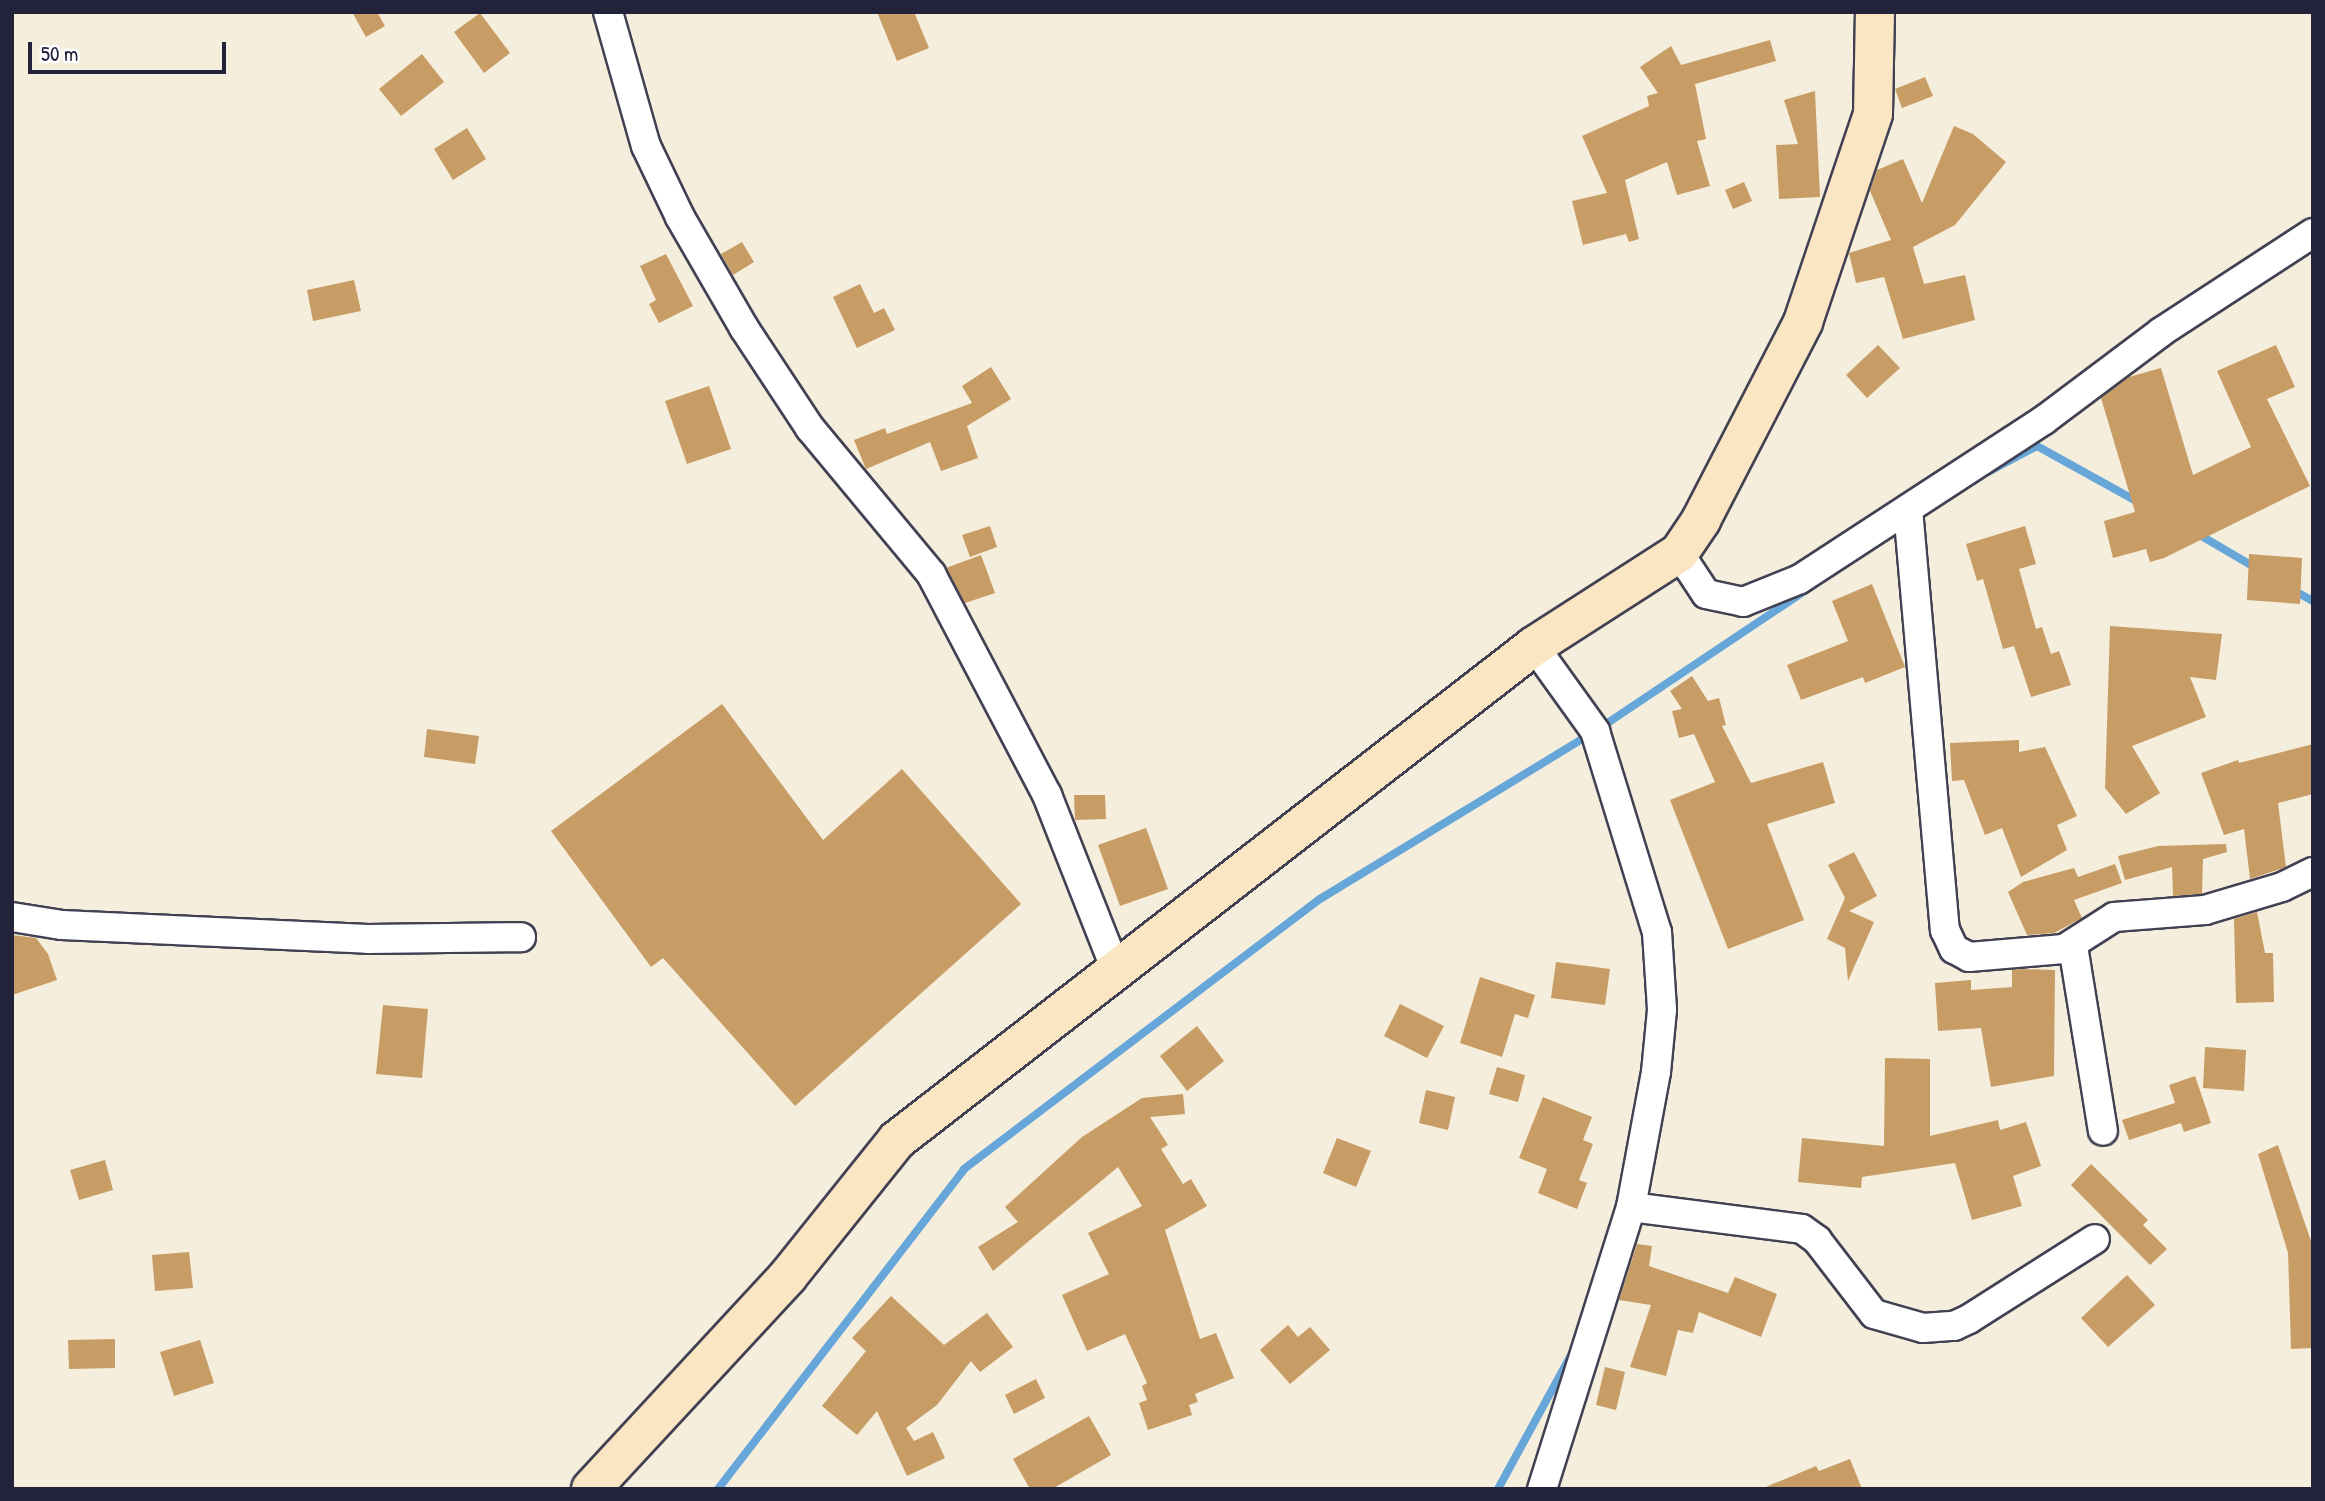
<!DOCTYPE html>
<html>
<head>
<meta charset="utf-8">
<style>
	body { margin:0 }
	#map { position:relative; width:2325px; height:1501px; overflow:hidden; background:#f5eedc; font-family:"Patrick Hand",sans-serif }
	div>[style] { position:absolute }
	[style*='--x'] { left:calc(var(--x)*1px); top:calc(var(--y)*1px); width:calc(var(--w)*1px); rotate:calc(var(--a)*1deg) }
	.stream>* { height:8px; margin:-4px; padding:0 4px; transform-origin:4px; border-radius:4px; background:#66a6d9 }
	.building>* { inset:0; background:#c89c65 }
	.roads { filter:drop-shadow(2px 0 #424153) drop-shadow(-2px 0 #424153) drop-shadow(0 2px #424153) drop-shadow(0 -2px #424153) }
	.street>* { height:28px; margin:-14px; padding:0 14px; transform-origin:14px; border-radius:14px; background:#fff }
	.secondary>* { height:38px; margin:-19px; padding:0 19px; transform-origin:19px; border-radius:19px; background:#fbe6c4 }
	span { translate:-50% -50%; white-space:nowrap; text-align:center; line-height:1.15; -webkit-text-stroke:7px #fff; paint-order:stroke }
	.frame { position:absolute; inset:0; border:14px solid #22223b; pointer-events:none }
	.scale { position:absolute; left:28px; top:42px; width:198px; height:32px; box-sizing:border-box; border:4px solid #22223b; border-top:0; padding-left:9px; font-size:21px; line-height:24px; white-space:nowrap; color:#22223b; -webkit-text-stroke:5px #fff; paint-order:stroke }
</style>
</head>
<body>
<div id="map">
	<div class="stream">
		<div style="--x:1988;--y:472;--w:55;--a:-28"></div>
		<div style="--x:2037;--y:446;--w:118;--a:29"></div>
		<div style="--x:2198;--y:534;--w:67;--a:30.4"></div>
		<div style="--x:2291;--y:589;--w:25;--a:29"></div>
		<div style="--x:1600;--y:728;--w:254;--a:-33.8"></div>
		<div style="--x:718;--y:1489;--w:404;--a:-52.4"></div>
		<div style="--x:964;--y:1169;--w:447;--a:-37.2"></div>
		<div style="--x:1320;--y:899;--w:315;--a:-31.4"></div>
		<div style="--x:1498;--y:1489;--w:155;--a:-61.4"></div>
	</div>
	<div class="building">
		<div style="clip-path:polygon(352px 12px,377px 12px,385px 26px,366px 37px)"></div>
		<div style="clip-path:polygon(877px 12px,914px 12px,929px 48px,897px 61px)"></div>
		<div style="clip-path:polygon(480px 13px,510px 53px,484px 73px,454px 32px)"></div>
		<div style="clip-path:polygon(1770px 40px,1776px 61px,1695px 84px,1706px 139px,1697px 141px,1710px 186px,1677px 195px,1667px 162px,1625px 180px,1639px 239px,1629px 242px,1626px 234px,1583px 245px,1572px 201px,1607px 193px,1582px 136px,1649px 106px,1647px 96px,1658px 93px,1640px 67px,1671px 46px,1681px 65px)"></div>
		<div style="clip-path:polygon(422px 54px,444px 82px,401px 116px,379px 89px)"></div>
		<div style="clip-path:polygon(1925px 77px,1933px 96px,1902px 108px,1895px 89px)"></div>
		<div style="clip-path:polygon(1815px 91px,1820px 197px,1779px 199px,1776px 145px,1798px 144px,1784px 100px)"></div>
		<div style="clip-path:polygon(1954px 126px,1973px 134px,2006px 162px,1955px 225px,1913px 247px,1924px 284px,1965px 275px,1975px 320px,1903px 339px,1884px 277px,1856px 283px,1849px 253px,1891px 240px,1870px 191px,1877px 170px,1903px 159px,1922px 203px)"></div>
		<div style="clip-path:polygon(467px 128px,486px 159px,453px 180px,434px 149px)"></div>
		<div style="clip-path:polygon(1744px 182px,1752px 201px,1733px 209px,1725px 190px)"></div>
		<div style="clip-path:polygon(742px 242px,754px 262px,733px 275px,721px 254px)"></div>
		<div style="clip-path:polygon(666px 254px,693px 306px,659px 323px,649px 304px,656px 300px,640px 266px)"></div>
		<div style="clip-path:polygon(354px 280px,361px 311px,313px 321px,307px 290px)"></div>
		<div style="clip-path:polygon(860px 284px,874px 313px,884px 308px,895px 330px,857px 348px,833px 297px)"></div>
		<div style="clip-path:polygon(1878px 345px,1900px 368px,1867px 398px,1846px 375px)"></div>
		<div style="clip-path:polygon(2276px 345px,2295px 387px,2267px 399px,2310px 486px,2164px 558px,2150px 562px,2146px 549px,2113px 558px,2104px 521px,2135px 512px,2101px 398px,2129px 377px,2161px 368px,2193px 475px,2251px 447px,2217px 371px)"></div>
		<div style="clip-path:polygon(991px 367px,1011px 399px,967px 426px,978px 458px,941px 471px,930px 442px,866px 469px,854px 440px,885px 428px,887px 434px,972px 403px,962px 386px)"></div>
		<div style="clip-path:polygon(709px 386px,731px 449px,687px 464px,665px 401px)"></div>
		<div style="clip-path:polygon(990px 526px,997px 547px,970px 557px,962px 535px)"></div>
		<div style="clip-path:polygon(2025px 526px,2036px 564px,2019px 569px,2036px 629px,2042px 627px,2051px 654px,2059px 651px,2071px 685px,2031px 697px,2014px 646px,2003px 649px,1983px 579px,1977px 581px,1966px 544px)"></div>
		<div style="clip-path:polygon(2249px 554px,2302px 558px,2300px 604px,2247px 600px)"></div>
		<div style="clip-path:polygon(981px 555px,995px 593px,965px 603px,946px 568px)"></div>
		<div style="clip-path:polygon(1872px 584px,1905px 667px,1865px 683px,1863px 677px,1801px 700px,1787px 665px,1848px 641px,1832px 601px)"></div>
		<div style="clip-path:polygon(2110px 626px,2222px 634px,2216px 680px,2190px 677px,2206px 717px,2132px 746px,2160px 793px,2126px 814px,2105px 788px)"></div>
		<div style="clip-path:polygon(1692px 676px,1708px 701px,1719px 698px,1726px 725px,1722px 726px,1751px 783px,1823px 762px,1835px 803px,1767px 824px,1804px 920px,1728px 949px,1670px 800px,1715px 782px,1694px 734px,1679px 738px,1672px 711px,1682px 709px,1670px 691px)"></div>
		<div style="clip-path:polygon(722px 704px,823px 840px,902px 769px,1021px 904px,795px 1106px,663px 958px,651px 967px,551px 831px)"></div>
		<div style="clip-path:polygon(427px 729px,479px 736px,475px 764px,424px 757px)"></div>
		<div style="clip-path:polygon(2019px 740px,2019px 752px,2045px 747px,2077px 816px,2057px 825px,2067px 850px,2021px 877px,2002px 828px,1985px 835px,1964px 780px,1952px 781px,1950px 743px)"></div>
		<div style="clip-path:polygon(2313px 744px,2313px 794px,2278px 803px,2286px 867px,2250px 879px,2244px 829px,2224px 835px,2201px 773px,2238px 760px,2239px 763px)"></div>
		<div style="clip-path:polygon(1074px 795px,1105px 795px,1106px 819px,1075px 820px)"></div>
		<div style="clip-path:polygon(1146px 828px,1168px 889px,1120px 906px,1098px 845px)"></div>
		<div style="clip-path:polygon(2226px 844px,2227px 852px,2203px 859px,2202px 894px,2173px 896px,2172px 867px,2125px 880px,2118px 856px,2158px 846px)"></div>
		<div style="clip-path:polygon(1854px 852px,1877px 896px,1849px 911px,1874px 922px,1848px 981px,1845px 948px,1827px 939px,1845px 898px,1828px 865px)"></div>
		<div style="clip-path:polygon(2115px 864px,2122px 883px,2074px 900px,2082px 918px,2054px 933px,2027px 935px,2008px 892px,2023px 882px,2074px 868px,2078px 877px)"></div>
		<div style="clip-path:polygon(2257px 912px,2265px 953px,2273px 953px,2274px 1002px,2236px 1003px,2234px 919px)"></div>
		<div style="clip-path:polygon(12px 935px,36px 938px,48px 954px,57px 980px,12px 995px)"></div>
		<div style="clip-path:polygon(1556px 962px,1610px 969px,1605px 1005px,1551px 998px)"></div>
		<div style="clip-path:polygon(2021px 969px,2055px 970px,2054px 1076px,1991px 1087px,1981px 1028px,1938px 1031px,1935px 983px,1971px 980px,1971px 990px,2012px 987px,2012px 970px)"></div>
		<div style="clip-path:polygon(1480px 977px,1535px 995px,1528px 1018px,1515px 1014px,1502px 1057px,1460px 1043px)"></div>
		<div style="clip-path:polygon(1400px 1004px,1444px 1026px,1427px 1058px,1384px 1036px)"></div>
		<div style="clip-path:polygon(383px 1005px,428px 1009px,422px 1078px,376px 1074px)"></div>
		<div style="clip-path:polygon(1197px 1026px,1224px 1061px,1187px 1091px,1160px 1056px)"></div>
		<div style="clip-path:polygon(2205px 1047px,2246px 1050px,2244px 1091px,2203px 1088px)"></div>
		<div style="clip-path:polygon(1885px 1058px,1930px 1059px,1930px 1136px,1998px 1120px,2000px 1130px,2026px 1122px,2041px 1166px,2013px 1176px,2022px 1206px,1972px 1220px,1955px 1163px,1862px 1177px,1861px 1188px,1798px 1182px,1802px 1138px,1884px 1146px)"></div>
		<div style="clip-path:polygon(1497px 1067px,1525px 1075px,1518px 1102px,1489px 1094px)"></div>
		<div style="clip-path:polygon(2195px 1076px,2211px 1123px,2184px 1132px,2181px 1123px,2129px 1140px,2122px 1120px,2175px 1103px,2169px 1085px)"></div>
		<div style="clip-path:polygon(1426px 1090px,1455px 1097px,1448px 1130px,1419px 1123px)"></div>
		<div style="clip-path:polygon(1183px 1094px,1185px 1114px,1150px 1117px,1168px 1145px,1161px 1149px,1183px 1184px,1191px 1179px,1207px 1206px,1165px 1230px,1200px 1339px,1216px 1333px,1234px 1378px,1195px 1394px,1198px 1402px,1189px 1405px,1192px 1415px,1148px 1430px,1139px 1403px,1147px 1400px,1142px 1386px,1147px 1383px,1125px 1334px,1087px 1351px,1062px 1295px,1109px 1274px,1088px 1233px,1142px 1206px,1118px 1167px,993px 1271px,978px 1247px,1018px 1222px,1005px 1207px,1082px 1137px,1142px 1098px)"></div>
		<div style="clip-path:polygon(1543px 1097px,1592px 1117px,1583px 1140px,1593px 1144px,1579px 1180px,1587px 1183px,1577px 1209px,1538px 1193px,1547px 1169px,1519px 1158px)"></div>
		<div style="clip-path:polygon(1337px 1138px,1371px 1151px,1356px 1187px,1323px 1173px)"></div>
		<div style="clip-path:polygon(2278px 1145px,2313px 1247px,2313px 1348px,2291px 1349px,2288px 1253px,2258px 1154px)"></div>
		<div style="clip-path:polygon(105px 1160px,113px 1190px,79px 1200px,70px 1170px)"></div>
		<div style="clip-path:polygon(2091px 1164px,2148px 1220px,2143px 1225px,2167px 1249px,2150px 1265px,2071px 1185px)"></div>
		<div style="clip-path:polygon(1637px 1244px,1652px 1246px,1649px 1266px,1728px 1293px,1735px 1277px,1777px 1294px,1761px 1337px,1699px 1312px,1693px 1333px,1678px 1330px,1666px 1376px,1630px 1367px,1651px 1305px,1619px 1300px)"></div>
		<div style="clip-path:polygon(189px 1252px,193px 1288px,155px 1291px,152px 1255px)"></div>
		<div style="clip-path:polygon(2127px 1275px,2155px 1305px,2108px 1347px,2081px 1318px)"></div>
		<div style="clip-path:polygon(891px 1296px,944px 1345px,987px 1313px,1013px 1347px,980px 1372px,971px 1361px,937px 1405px,906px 1428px,914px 1441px,933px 1432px,945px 1458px,907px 1476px,877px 1411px,857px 1435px,822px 1406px,866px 1351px,852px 1338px)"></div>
		<div style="clip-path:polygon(1288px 1325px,1298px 1337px,1310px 1327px,1330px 1350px,1290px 1384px,1260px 1350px)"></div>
		<div style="clip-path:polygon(115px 1339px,115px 1368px,69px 1369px,68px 1340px)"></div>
		<div style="clip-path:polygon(200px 1340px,214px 1383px,174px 1396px,160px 1352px)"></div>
		<div style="clip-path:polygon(1605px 1367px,1625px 1372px,1616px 1410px,1596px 1405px)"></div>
		<div style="clip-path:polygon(1036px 1379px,1045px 1398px,1014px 1414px,1005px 1395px)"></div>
		<div style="clip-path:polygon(1089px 1416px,1111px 1455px,1052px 1489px,1030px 1489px,1013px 1459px)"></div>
		<div style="clip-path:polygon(1850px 1459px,1862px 1489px,1761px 1489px,1816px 1466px,1819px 1471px)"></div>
	</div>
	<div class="roads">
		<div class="street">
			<div style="--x:608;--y:12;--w:139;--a:74.2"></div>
			<div style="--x:646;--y:146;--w:79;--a:64.4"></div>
			<div style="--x:680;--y:217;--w:128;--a:60"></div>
			<div style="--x:744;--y:328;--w:120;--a:56.6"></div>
			<div style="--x:810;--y:428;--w:190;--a:50.3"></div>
			<div style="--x:931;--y:574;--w:250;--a:62.3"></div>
			<div style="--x:1047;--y:795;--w:188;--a:68.5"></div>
			<div style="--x:1908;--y:509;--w:423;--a:85"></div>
			<div style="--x:1945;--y:930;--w:21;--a:65"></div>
			<div style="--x:1954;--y:949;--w:17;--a:28"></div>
			<div style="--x:1969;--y:957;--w:95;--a:-4.8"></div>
			<div style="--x:2064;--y:949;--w:59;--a:-32.6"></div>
			<div style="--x:2114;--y:917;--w:91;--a:-4.4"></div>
			<div style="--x:2205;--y:910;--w:80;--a:-16.6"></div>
			<div style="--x:2282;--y:887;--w:34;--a:-26"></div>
			<div style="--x:1679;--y:553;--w:49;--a:56.6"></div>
			<div style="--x:1706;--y:594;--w:38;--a:12"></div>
			<div style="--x:1743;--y:602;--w:61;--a:-22"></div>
			<div style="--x:1800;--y:579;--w:291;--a:-33.1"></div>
			<div style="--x:2044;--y:420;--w:146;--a:-36.9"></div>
			<div style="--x:2161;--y:332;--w:181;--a:-33.1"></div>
			<div style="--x:1534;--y:646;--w:105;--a:54.3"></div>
			<div style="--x:1595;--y:731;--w:210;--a:72.9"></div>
			<div style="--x:1657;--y:932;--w:78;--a:86.3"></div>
			<div style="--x:1662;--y:1010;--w:62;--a:95.5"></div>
			<div style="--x:1656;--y:1072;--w:137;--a:100.5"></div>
			<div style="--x:1631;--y:1207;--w:296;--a:107.5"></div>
			<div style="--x:12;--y:917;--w:51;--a:9.1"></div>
			<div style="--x:62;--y:925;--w:306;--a:2.6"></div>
			<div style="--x:368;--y:939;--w:153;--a:-0.7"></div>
			<div style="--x:2073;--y:946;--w:187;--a:80.8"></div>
			<div style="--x:1631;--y:1207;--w:172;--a:7.3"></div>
			<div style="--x:1802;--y:1229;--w:19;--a:36"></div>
			<div style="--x:1817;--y:1240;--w:93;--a:52.4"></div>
			<div style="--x:1874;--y:1314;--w:51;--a:15.9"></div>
			<div style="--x:1923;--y:1328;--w:31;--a:-4"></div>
			<div style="--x:1954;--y:1326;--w:17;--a:-25"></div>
			<div style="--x:1969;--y:1319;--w:149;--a:-32.4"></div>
		</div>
		<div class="secondary">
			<div style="--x:591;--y:1489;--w:290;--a:-47.2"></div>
			<div style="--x:788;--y:1276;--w:174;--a:-51.3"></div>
			<div style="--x:897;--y:1140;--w:806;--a:-37.79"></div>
			<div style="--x:1534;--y:646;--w:172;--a:-32.7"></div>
			<div style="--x:1679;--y:553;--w:40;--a:-56"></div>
			<div style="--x:1701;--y:520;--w:223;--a:-62.7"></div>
			<div style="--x:1803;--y:322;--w:219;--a:-71.4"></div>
			<div style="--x:1873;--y:114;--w:102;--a:-88.9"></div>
		</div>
	</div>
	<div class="frame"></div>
	<div class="scale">50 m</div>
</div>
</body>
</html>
